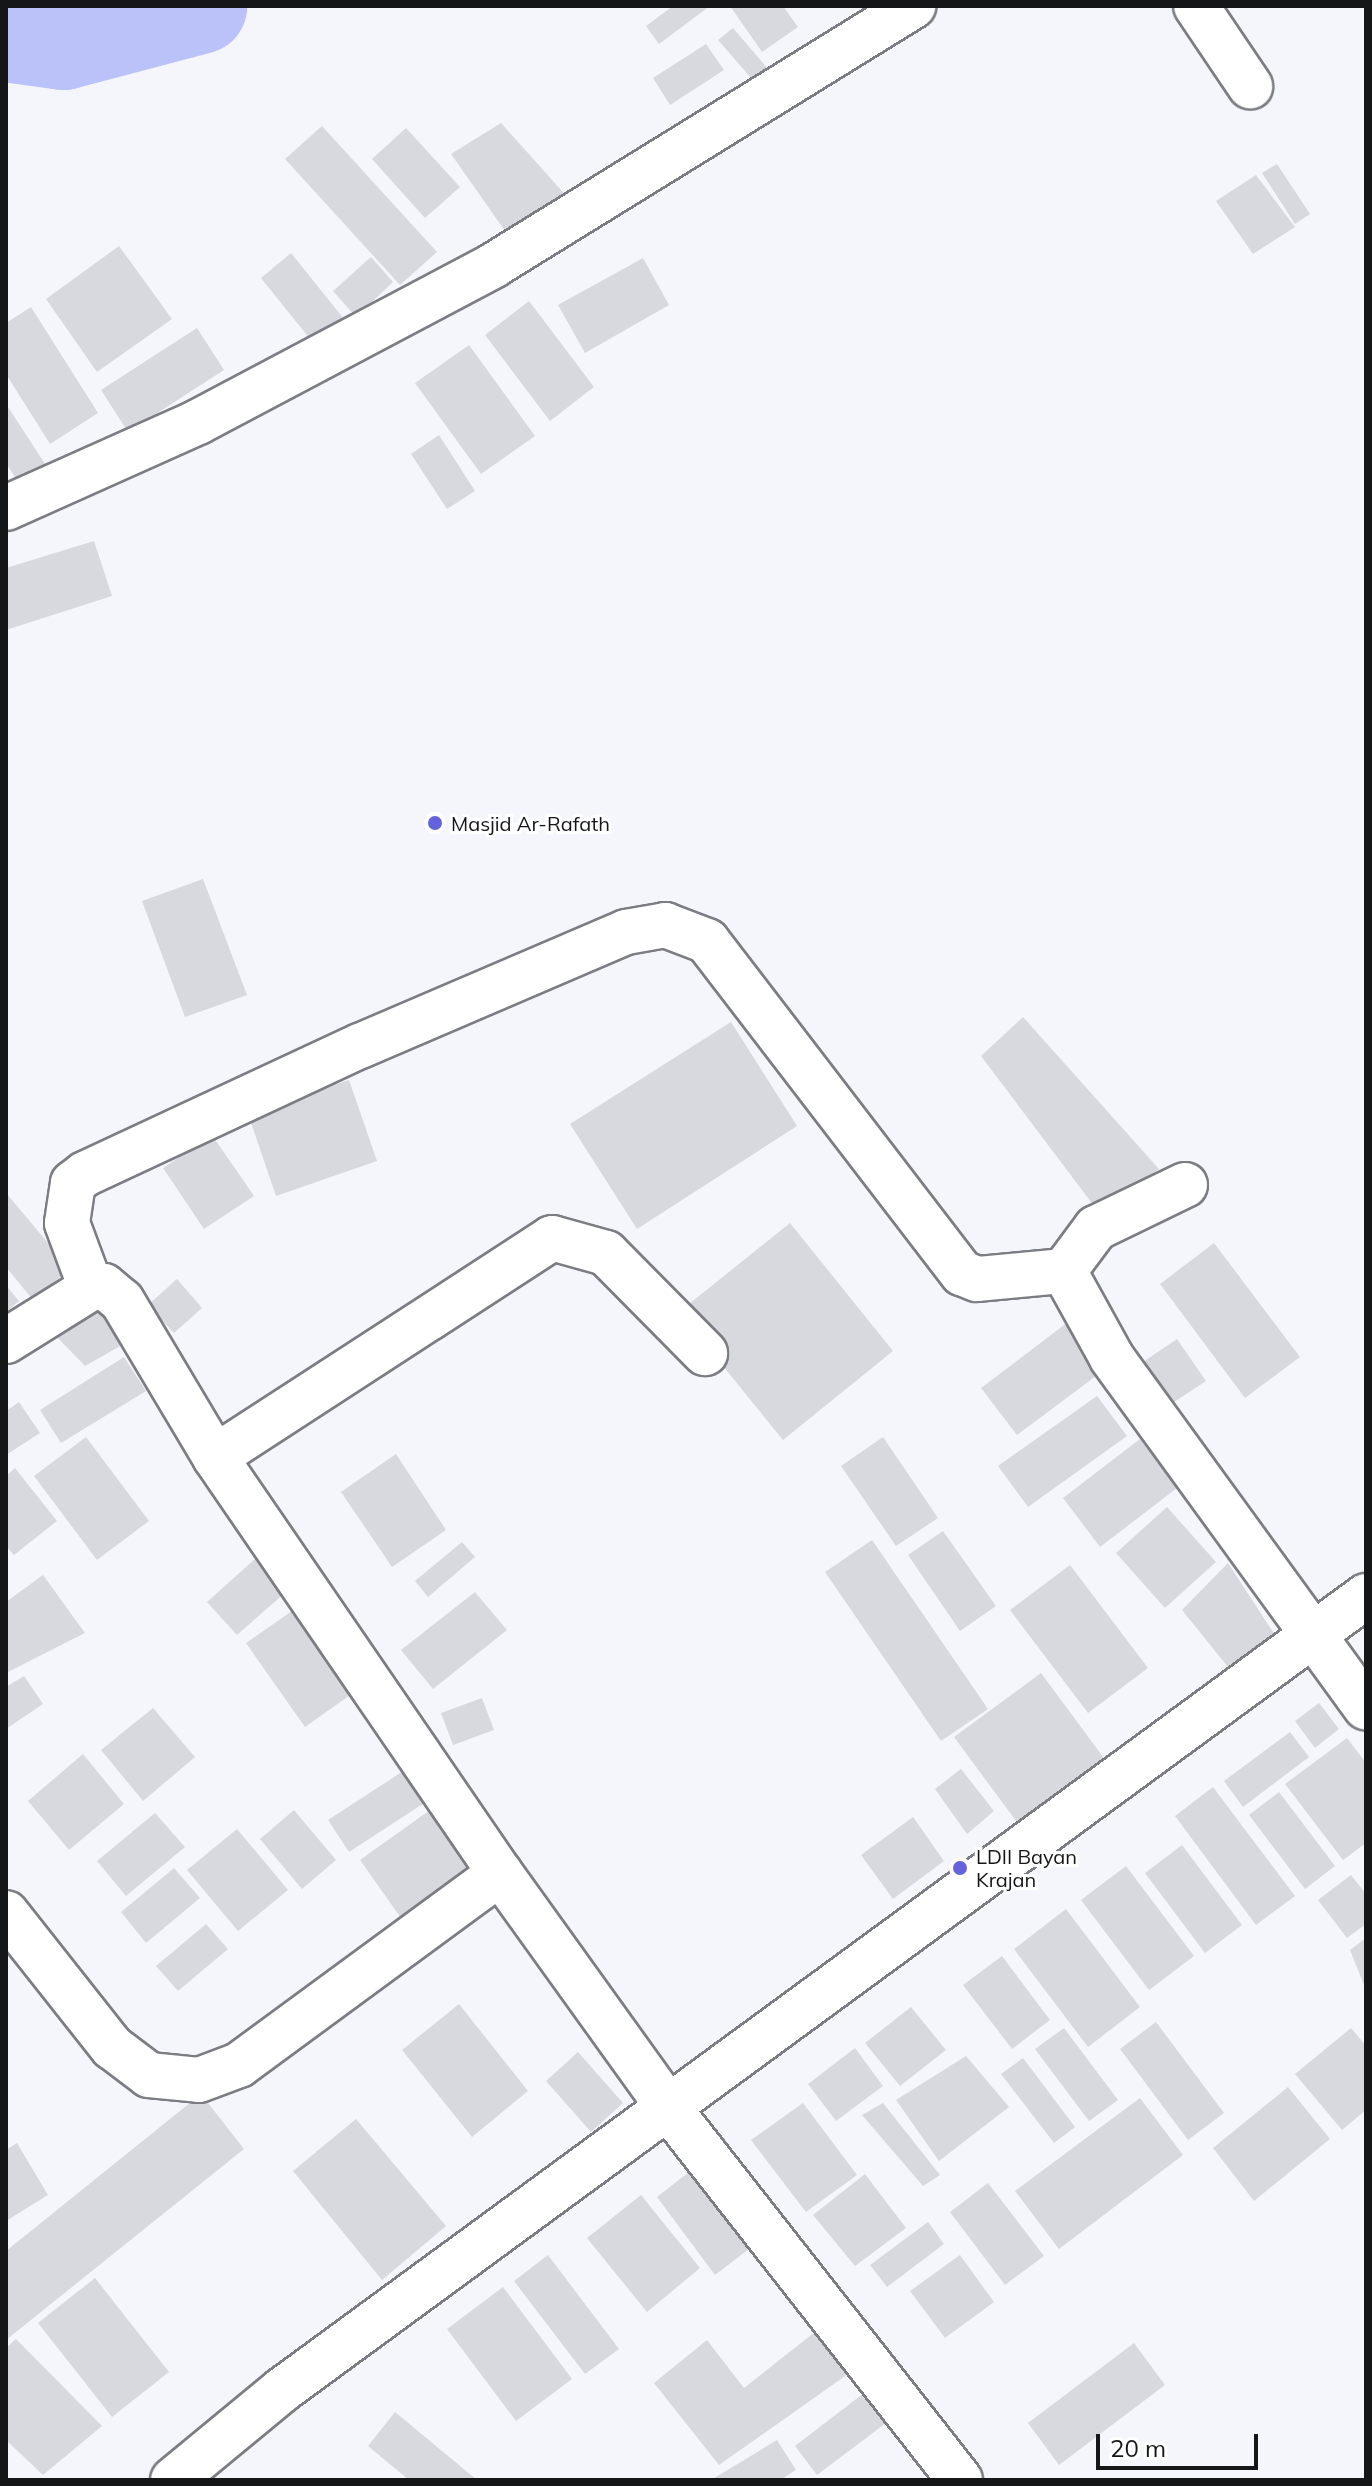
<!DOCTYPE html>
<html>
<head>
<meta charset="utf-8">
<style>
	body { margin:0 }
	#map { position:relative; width:1372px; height:2486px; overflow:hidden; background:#f5f6fc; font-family:Mulish,sans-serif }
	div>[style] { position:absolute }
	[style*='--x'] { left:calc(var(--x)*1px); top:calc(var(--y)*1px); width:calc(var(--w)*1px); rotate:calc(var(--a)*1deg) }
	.river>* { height:96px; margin:-48px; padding:0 48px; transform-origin:48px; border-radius:48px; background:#bbc1f9 }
	.building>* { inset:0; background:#d8d8df }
	.roads { filter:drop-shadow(2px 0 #7c7d83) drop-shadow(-2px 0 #7c7d83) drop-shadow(0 2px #7c7d83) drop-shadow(0 -2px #7c7d83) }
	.minor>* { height:44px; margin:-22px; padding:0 22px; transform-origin:22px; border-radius:22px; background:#fff }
	.dots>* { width:22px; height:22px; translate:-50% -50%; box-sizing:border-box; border:4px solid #fff; border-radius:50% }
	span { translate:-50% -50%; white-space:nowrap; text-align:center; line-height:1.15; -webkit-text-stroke:6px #fff; paint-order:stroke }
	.poi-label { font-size:20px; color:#151618 }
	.left { translate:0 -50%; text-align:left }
	.frame { position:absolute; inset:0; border:8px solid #151618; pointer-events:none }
	.scale { position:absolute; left:1096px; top:2434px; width:162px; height:36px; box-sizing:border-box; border:4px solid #151618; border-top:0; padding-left:10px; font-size:24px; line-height:28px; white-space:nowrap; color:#151618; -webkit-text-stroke:6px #fff; paint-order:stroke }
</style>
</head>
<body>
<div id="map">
	<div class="river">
		<div style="--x:6;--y:34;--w:58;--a:8"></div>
		<div style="--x:63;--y:42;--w:141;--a:-14.8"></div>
	</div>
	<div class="building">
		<div style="clip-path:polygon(673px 6px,710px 6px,659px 44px,646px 26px)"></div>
		<div style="clip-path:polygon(730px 6px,783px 6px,798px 27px,762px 52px)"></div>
		<div style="clip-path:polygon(733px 28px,780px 83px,766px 95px,718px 40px)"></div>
		<div style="clip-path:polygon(706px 44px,724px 70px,670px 105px,653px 78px)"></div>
		<div style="clip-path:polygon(501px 123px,579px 210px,515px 245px,451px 154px)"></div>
		<div style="clip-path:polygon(322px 126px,437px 252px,400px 285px,285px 159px)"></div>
		<div style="clip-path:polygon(406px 128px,460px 187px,425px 218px,372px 159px)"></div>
		<div style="clip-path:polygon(1277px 164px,1310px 214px,1295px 224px,1262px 173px)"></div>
		<div style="clip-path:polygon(1256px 175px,1295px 227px,1253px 254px,1216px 201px)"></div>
		<div style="clip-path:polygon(119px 246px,172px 319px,97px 372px,46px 299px)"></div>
		<div style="clip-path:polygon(291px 253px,344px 319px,314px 344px,261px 278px)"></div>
		<div style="clip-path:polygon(371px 257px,393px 282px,356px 317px,333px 291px)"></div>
		<div style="clip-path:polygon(643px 258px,669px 305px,585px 353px,558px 305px)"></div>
		<div style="clip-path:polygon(529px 301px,594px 387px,550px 421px,485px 335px)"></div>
		<div style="clip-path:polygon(31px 307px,98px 413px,50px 444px,6px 374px,6px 323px)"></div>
		<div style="clip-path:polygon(197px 328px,224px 370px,128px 432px,101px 390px)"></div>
		<div style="clip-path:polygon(469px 345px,535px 436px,481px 474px,415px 383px)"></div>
		<div style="clip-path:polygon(6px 404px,47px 467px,20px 485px,6px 463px)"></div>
		<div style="clip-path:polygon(439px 435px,475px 491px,447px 509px,411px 454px)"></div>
		<div style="clip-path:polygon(94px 541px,112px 596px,6px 630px,6px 568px)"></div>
		<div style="clip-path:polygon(203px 879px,247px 995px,185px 1017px,142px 901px)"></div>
		<div style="clip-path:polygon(1023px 1017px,1159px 1169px,1097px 1210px,981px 1056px)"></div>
		<div style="clip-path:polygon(731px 1022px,797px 1126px,637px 1229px,570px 1124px)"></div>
		<div style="clip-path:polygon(349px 1080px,377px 1161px,276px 1196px,248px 1114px)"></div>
		<div style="clip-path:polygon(212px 1135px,254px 1196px,204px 1229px,163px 1168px)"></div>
		<div style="clip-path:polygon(6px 1193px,70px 1269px,33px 1300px,6px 1267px)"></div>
		<div style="clip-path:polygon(790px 1223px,893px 1351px,783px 1440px,679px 1312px)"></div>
		<div style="clip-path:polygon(1214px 1243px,1300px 1357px,1245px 1398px,1160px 1284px)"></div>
		<div style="clip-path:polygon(177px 1279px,202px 1308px,174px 1333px,148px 1305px)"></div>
		<div style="clip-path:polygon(6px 1285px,19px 1301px,6px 1312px)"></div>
		<div style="clip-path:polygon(99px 1308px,124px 1344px,85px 1366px,56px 1336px)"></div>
		<div style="clip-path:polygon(1068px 1322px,1104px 1370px,1017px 1435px,981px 1388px)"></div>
		<div style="clip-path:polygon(1177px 1339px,1206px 1381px,1165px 1408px,1137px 1366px)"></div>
		<div style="clip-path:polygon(124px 1357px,146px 1391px,61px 1443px,40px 1410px)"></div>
		<div style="clip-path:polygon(1097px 1396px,1127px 1436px,1028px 1507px,998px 1466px)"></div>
		<div style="clip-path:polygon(19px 1402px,40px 1433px,6px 1455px,6px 1411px)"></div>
		<div style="clip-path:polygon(86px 1437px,149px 1521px,97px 1560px,34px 1476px)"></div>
		<div style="clip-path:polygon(883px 1437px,938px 1518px,896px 1546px,841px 1466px)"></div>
		<div style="clip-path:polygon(1140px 1439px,1177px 1488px,1100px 1547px,1063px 1498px)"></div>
		<div style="clip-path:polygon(396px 1454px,446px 1530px,392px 1567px,341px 1492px)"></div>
		<div style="clip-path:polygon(15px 1468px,57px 1521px,14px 1555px,6px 1546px,6px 1476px)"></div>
		<div style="clip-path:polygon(1167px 1507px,1216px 1562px,1165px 1608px,1116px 1553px)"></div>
		<div style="clip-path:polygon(943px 1531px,996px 1606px,960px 1631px,908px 1555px)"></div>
		<div style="clip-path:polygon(872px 1540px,988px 1709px,941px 1741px,825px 1572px)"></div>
		<div style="clip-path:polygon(462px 1542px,475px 1557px,428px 1597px,415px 1581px)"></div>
		<div style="clip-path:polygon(265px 1550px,295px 1584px,237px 1635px,207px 1602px)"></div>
		<div style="clip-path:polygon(1228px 1563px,1275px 1635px,1236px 1677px,1182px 1610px)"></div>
		<div style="clip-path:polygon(1070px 1565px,1148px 1668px,1088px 1713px,1010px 1610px)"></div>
		<div style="clip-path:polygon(43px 1575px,85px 1633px,6px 1673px,6px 1602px)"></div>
		<div style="clip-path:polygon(475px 1592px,507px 1630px,433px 1689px,401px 1650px)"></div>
		<div style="clip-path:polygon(302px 1604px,360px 1688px,305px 1727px,246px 1643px)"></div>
		<div style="clip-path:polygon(1041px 1673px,1112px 1769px,1025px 1833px,954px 1737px)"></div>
		<div style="clip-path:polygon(24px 1676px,43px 1704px,6px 1729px,6px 1687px)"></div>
		<div style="clip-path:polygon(482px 1698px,494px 1730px,453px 1745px,441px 1713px)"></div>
		<div style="clip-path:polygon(1319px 1703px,1339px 1729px,1315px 1748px,1295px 1721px)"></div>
		<div style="clip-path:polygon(153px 1708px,195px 1757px,143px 1801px,101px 1750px)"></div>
		<div style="clip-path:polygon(1290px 1732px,1309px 1757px,1243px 1807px,1224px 1781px)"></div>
		<div style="clip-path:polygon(1347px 1738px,1366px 1763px,1366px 1843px,1343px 1860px,1285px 1784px)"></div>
		<div style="clip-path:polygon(83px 1754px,124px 1804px,69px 1850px,28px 1801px)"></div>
		<div style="clip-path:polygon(414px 1764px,435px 1796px,349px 1852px,328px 1820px)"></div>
		<div style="clip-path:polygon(961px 1769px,994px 1811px,967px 1834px,935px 1789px)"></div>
		<div style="clip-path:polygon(1213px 1787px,1295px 1896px,1256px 1925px,1175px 1816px)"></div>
		<div style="clip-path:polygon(1279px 1792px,1335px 1866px,1305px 1889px,1249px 1815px)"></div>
		<div style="clip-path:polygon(294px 1810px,336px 1860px,302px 1889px,260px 1839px)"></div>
		<div style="clip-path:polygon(430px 1810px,471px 1868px,401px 1918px,360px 1860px)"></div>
		<div style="clip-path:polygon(155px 1813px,185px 1847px,126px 1896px,97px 1861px)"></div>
		<div style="clip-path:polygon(913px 1817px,944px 1861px,893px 1899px,861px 1855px)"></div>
		<div style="clip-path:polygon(237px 1829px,288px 1890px,238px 1931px,187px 1870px)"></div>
		<div style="clip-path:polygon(1182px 1845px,1242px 1925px,1205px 1953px,1145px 1873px)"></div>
		<div style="clip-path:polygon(1126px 1866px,1194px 1956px,1149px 1990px,1081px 1900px)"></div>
		<div style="clip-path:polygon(174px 1868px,200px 1898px,146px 1943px,121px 1912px)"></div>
		<div style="clip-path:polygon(1351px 1875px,1366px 1894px,1366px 1924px,1347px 1938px,1318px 1900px)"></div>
		<div style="clip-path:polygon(1066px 1909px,1140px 2007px,1088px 2047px,1014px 1949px)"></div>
		<div style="clip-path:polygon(206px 1924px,228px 1949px,178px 1991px,156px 1966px)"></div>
		<div style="clip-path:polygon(1366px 1938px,1366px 1990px,1350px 1950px)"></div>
		<div style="clip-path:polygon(1002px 1956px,1050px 2020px,1012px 2049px,963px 1985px)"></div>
		<div style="clip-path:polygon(459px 2004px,528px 2091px,472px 2137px,402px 2050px)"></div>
		<div style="clip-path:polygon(911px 2007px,946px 2050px,900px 2086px,865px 2043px)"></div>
		<div style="clip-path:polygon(1156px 2022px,1224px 2113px,1188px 2140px,1120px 2049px)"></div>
		<div style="clip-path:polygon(1064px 2028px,1118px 2100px,1089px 2121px,1035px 2049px)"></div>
		<div style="clip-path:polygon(1351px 2028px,1366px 2046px,1366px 2110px,1342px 2130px,1295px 2074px)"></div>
		<div style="clip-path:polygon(855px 2048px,883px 2086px,836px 2121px,808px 2084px)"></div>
		<div style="clip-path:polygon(578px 2052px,623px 2103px,591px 2132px,546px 2081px)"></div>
		<div style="clip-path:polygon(966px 2056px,1009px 2107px,939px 2161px,896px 2100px)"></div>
		<div style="clip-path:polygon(1023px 2058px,1075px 2127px,1054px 2143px,1001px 2074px)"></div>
		<div style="clip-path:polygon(1288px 2087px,1330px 2139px,1254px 2201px,1213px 2148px)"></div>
		<div style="clip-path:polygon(201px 2094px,244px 2149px,6px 2340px,6px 2251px)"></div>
		<div style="clip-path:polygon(1140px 2098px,1183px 2155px,1059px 2249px,1015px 2191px)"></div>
		<div style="clip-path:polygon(803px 2103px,857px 2175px,806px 2212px,751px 2140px)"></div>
		<div style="clip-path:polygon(883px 2103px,940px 2175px,923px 2186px,862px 2115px)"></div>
		<div style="clip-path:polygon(356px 2119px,446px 2226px,382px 2280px,293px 2171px)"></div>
		<div style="clip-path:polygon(17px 2143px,48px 2195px,6px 2221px,6px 2150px)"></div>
		<div style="clip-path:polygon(694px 2168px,753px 2246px,715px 2275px,657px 2197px)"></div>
		<div style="clip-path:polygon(865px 2174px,906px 2228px,855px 2266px,813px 2215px)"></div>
		<div style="clip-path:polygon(988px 2183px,1044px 2256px,1005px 2285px,950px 2212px)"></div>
		<div style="clip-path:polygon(641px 2195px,700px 2268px,647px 2312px,587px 2238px)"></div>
		<div style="clip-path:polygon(928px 2222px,944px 2244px,887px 2287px,870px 2265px)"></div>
		<div style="clip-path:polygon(548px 2255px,619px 2349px,585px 2374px,514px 2281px)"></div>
		<div style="clip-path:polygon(960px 2255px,994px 2302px,945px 2338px,910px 2291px)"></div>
		<div style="clip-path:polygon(95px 2278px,169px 2372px,112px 2417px,38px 2323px)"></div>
		<div style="clip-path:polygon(503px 2287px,572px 2379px,516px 2421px,447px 2329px)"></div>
		<div style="clip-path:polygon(815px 2332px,848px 2374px,719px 2465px,654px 2383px,707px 2340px,744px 2388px)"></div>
		<div style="clip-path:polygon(16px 2339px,102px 2426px,43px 2475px,6px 2440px,6px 2348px)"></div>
		<div style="clip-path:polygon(1134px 2343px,1165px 2385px,1059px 2465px,1028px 2423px)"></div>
		<div style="clip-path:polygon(864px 2393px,886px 2423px,817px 2475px,795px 2446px)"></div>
		<div style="clip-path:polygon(395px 2412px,477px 2480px,409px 2480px,368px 2446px)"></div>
		<div style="clip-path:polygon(777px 2440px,796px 2470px,780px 2480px,711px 2480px)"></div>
	</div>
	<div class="roads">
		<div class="minor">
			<div style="--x:1196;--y:6;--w:97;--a:56"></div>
			<div style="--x:6;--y:508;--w:210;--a:-24.1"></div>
			<div style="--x:198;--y:422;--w:335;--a:-27.9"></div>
			<div style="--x:494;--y:265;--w:493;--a:-31.7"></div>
			<div style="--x:1185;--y:1185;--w:99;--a:154.2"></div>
			<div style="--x:1096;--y:1228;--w:54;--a:126.7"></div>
			<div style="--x:1064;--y:1271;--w:99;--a:61.1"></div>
			<div style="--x:1112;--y:1358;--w:432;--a:54"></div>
			<div style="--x:91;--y:1288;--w:69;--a:-110.3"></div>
			<div style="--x:67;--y:1223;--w:40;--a:-81.5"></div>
			<div style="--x:73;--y:1183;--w:15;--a:-37"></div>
			<div style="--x:85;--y:1174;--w:303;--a:-25"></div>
			<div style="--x:360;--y:1046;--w:289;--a:-23.2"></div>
			<div style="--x:626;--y:932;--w:40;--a:-10"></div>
			<div style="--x:665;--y:925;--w:45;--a:20.9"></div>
			<div style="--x:707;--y:941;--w:419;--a:52.5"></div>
			<div style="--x:962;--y:1273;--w:16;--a:22"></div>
			<div style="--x:977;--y:1279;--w:87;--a:-5.3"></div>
			<div style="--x:6;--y:1341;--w:100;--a:-31.9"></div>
			<div style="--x:91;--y:1288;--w:13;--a:-9"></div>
			<div style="--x:104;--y:1286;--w:23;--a:40"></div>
			<div style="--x:122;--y:1301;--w:182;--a:59.2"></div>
			<div style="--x:215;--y:1457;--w:504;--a:55.59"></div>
			<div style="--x:500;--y:1873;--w:292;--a:54.3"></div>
			<div style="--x:670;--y:2110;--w:470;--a:51.9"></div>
			<div style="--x:215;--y:1457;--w:402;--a:-33"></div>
			<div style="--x:552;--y:1238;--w:56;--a:15.5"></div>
			<div style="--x:606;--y:1253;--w:141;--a:45.3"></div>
			<div style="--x:6;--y:1913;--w:171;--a:51.7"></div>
			<div style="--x:112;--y:2047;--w:46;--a:37.1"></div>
			<div style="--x:149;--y:2075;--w:50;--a:5.7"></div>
			<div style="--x:199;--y:2080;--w:43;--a:-20.6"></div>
			<div style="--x:239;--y:2065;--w:324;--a:-36.3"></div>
			<div style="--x:173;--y:2480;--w:141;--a:-39.5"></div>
			<div style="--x:282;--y:2390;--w:1344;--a:-36.22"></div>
		</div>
	</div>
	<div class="dots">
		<div style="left:435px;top:823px;background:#6563dc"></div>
		<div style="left:960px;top:1868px;background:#6563dc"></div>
	</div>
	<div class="poi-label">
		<span class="left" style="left:451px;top:823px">Masjid Ar-Rafath</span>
		<span class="left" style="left:976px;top:1868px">LDII Bayan<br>Krajan</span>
	</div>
	<div class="frame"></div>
	<div class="scale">20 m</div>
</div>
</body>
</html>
